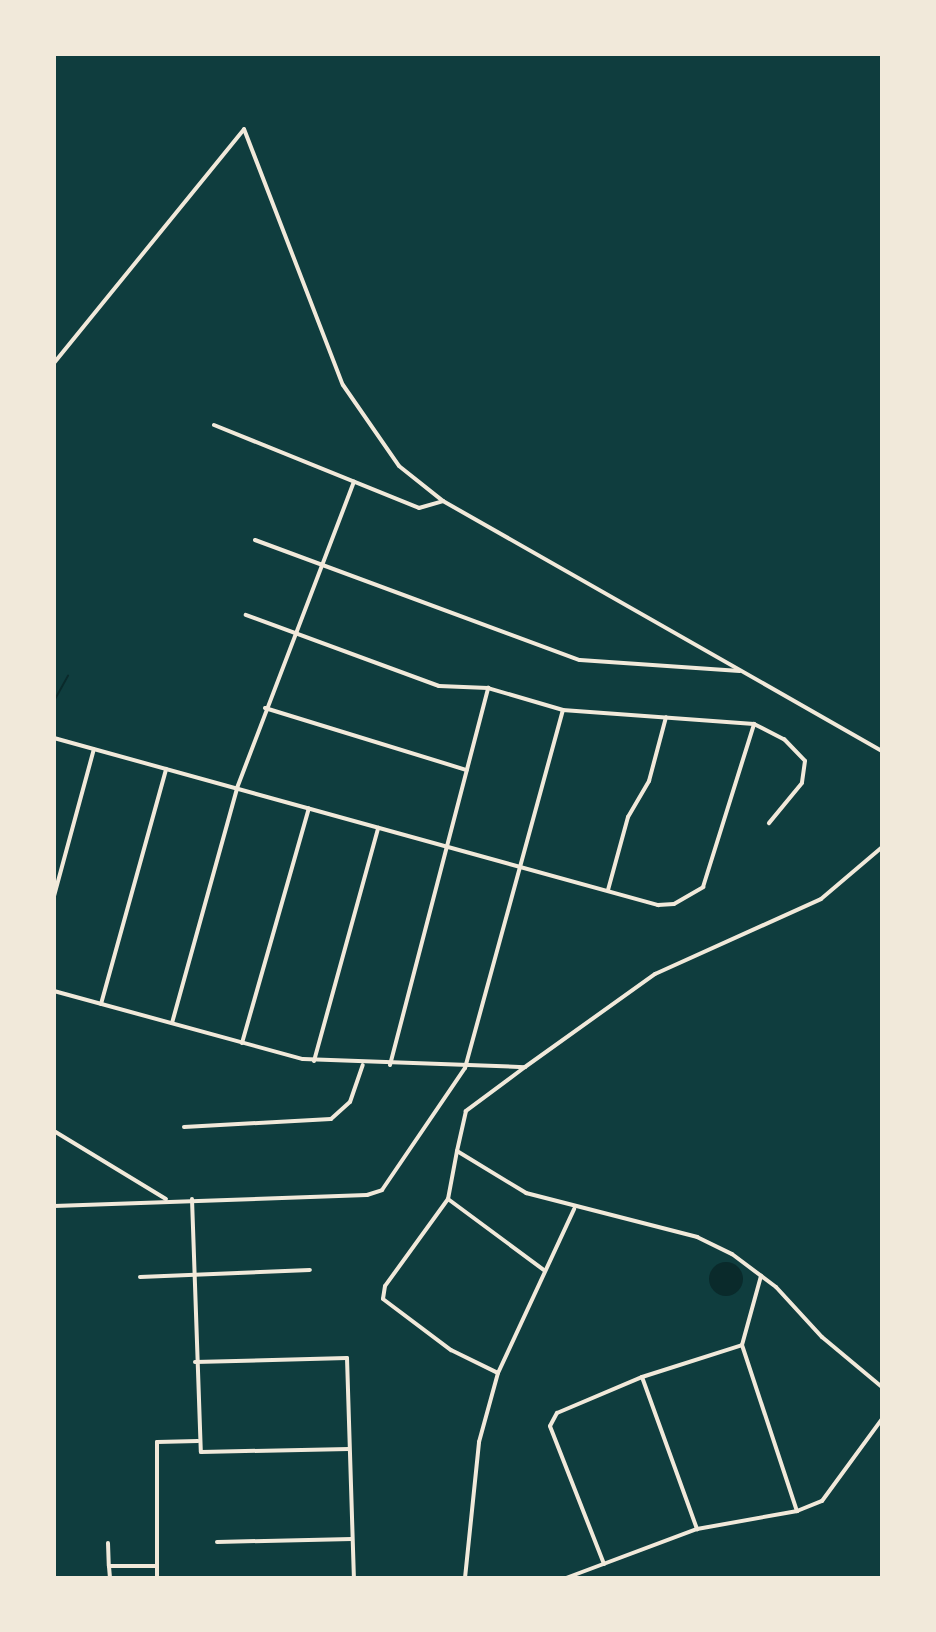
<!DOCTYPE html>
<html>
<head>
<meta charset="utf-8">
<style>
	body { margin:0 }
	#map { position:relative; width:936px; height:1632px; overflow:hidden; background:#0f3d3e; font-family:Georgia,serif }
	div>[style] { position:absolute }
	[style*='--x'] { left:calc(var(--x)*1px); top:calc(var(--y)*1px); width:calc(var(--w)*1px); rotate:calc(var(--a)*1deg) }
	.water>* { inset:0; background:#0a2a2b }
	.round { border-radius:50% }
	.stream>* { height:2px; margin:-1px; padding:0 1px; transform-origin:1px; border-radius:1px; background:#0a2a2b }
	.minor>* { height:4px; margin:-2px; padding:0 2px; transform-origin:2px; border-radius:2px; background:#f1e9da }
	.tertiary>* { height:4px; margin:-2px; padding:0 2px; transform-origin:2px; border-radius:2px; background:#f1e9da }
	span { translate:-50% -50%; white-space:nowrap; text-align:center; line-height:1.15; -webkit-text-stroke:6px #f1e9da; paint-order:stroke }
	.frame { position:absolute; inset:0; border:56px solid #f1e9da; pointer-events:none }
</style>
</head>
<body>
<div id="map">
	<div class="water">
		<div class="round" style="left:709px;top:1262px;width:34px;height:34px"></div>
	</div>
	<div class="stream">
		<div style="--x:54;--y:701;--w:29;--a:-61"></div>
	</div>
	<div class="minor">
		<div style="--x:214;--y:425;--w:221;--a:22"></div>
		<div style="--x:419;--y:508;--w:25;--a:-16"></div>
		<div style="--x:255;--y:540;--w:346;--a:20.3"></div>
		<div style="--x:580;--y:660;--w:160;--a:3.9"></div>
		<div style="--x:265;--y:708;--w:211;--a:17.1"></div>
		<div style="--x:754;--y:724;--w:34;--a:27"></div>
		<div style="--x:784;--y:739;--w:30;--a:46"></div>
		<div style="--x:805;--y:761;--w:22;--a:98"></div>
		<div style="--x:802;--y:783;--w:52;--a:129.5"></div>
		<div style="--x:54;--y:738;--w:627;--a:15.46"></div>
		<div style="--x:658;--y:905;--w:16;--a:-4"></div>
		<div style="--x:674;--y:904;--w:34;--a:-30"></div>
		<div style="--x:703;--y:887;--w:171;--a:-72.6"></div>
		<div style="--x:754;--y:724;--w:192;--a:-175.8"></div>
		<div style="--x:563;--y:710;--w:78;--a:-163.7"></div>
		<div style="--x:488;--y:688;--w:49;--a:-177.7"></div>
		<div style="--x:439;--y:686;--w:206;--a:-159.8"></div>
		<div style="--x:608;--y:890;--w:76;--a:-74.7"></div>
		<div style="--x:628;--y:817;--w:42;--a:-59.7"></div>
		<div style="--x:649;--y:781;--w:66;--a:-75.1"></div>
		<div style="--x:54;--y:896;--w:152;--a:-74.8"></div>
		<div style="--x:101;--y:1004;--w:244;--a:-74.5"></div>
		<div style="--x:172;--y:1023;--w:244;--a:-74.5"></div>
		<div style="--x:237;--y:788;--w:328;--a:-69.1"></div>
		<div style="--x:242;--y:1043;--w:244;--a:-74.1"></div>
		<div style="--x:314;--y:1061;--w:242;--a:-74.6"></div>
		<div style="--x:390;--y:1065;--w:390;--a:-75.4"></div>
		<div style="--x:525;--y:1067;--w:74;--a:143.3"></div>
		<div style="--x:466;--y:1111;--w:41;--a:102.7"></div>
		<div style="--x:457;--y:1151;--w:81;--a:31.3"></div>
		<div style="--x:526;--y:1193;--w:177;--a:14.4"></div>
		<div style="--x:697;--y:1237;--w:39;--a:26"></div>
		<div style="--x:732;--y:1254;--w:55;--a:36.9"></div>
		<div style="--x:776;--y:1287;--w:68;--a:47.4"></div>
		<div style="--x:822;--y:1337;--w:78;--a:39.8"></div>
		<div style="--x:184;--y:1127;--w:147;--a:-3.1"></div>
		<div style="--x:331;--y:1119;--w:25;--a:-42"></div>
		<div style="--x:350;--y:1102;--w:39;--a:-71"></div>
		<div style="--x:54;--y:1131;--w:131;--a:31.3"></div>
		<div style="--x:457;--y:1151;--w:49;--a:100.6"></div>
		<div style="--x:448;--y:1199;--w:119;--a:36.5"></div>
		<div style="--x:192;--y:1199;--w:253;--a:88"></div>
		<div style="--x:201;--y:1452;--w:148;--a:-1.2"></div>
		<div style="--x:448;--y:1199;--w:107;--a:125.9"></div>
		<div style="--x:385;--y:1286;--w:13;--a:99"></div>
		<div style="--x:383;--y:1299;--w:85;--a:36.9"></div>
		<div style="--x:451;--y:1350;--w:52;--a:26.1"></div>
		<div style="--x:54;--y:1206;--w:313;--a:-2"></div>
		<div style="--x:367;--y:1195;--w:16;--a:-18"></div>
		<div style="--x:382;--y:1190;--w:148;--a:-55.8"></div>
		<div style="--x:465;--y:1068;--w:371;--a:-74.7"></div>
		<div style="--x:140;--y:1277;--w:170;--a:-2.4"></div>
		<div style="--x:742;--y:1345;--w:72;--a:-74.6"></div>
		<div style="--x:195;--y:1362;--w:152;--a:-1.5"></div>
		<div style="--x:347;--y:1358;--w:220;--a:88.2"></div>
		<div style="--x:642;--y:1377;--w:162;--a:70.1"></div>
		<div style="--x:217;--y:1542;--w:135;--a:-1.3"></div>
		<div style="--x:108;--y:1543;--w:23;--a:88"></div>
		<div style="--x:604;--y:1564;--w:148;--a:-111.4"></div>
		<div style="--x:550;--y:1426;--w:15;--a:-62"></div>
		<div style="--x:557;--y:1413;--w:92;--a:-23"></div>
		<div style="--x:642;--y:1377;--w:105;--a:-17.7"></div>
		<div style="--x:742;--y:1345;--w:175;--a:71.7"></div>
		<div style="--x:797;--y:1511;--w:27;--a:-22"></div>
		<div style="--x:822;--y:1501;--w:102;--a:-53.8"></div>
		<div style="--x:110;--y:1578;--w:12;--a:-95"></div>
		<div style="--x:109;--y:1566;--w:48;--a:0"></div>
		<div style="--x:157;--y:1578;--w:136;--a:-90"></div>
		<div style="--x:157;--y:1442;--w:41;--a:-1.4"></div>
		<div style="--x:465;--y:1578;--w:137;--a:-84.1"></div>
		<div style="--x:479;--y:1442;--w:72;--a:-74.6"></div>
		<div style="--x:498;--y:1373;--w:181;--a:-65.1"></div>
		<div style="--x:566;--y:1578;--w:140;--a:-20.5"></div>
		<div style="--x:697;--y:1529;--w:102;--a:-10.2"></div>
	</div>
	<div class="tertiary">
		<div style="--x:54;--y:363;--w:301;--a:-50.9"></div>
		<div style="--x:244;--y:129;--w:274;--a:68.9"></div>
		<div style="--x:343;--y:385;--w:98;--a:55.3"></div>
		<div style="--x:399;--y:466;--w:56;--a:38.5"></div>
		<div style="--x:443;--y:501;--w:505;--a:29.66"></div>
		<div style="--x:54;--y:991;--w:258;--a:15.3"></div>
		<div style="--x:303;--y:1059;--w:222;--a:2.1"></div>
		<div style="--x:525;--y:1067;--w:160;--a:-35.6"></div>
		<div style="--x:655;--y:974;--w:182;--a:-24.3"></div>
		<div style="--x:821;--y:899;--w:80;--a:-40.4"></div>
	</div>
	<div class="frame"></div>
</div>
</body>
</html>
